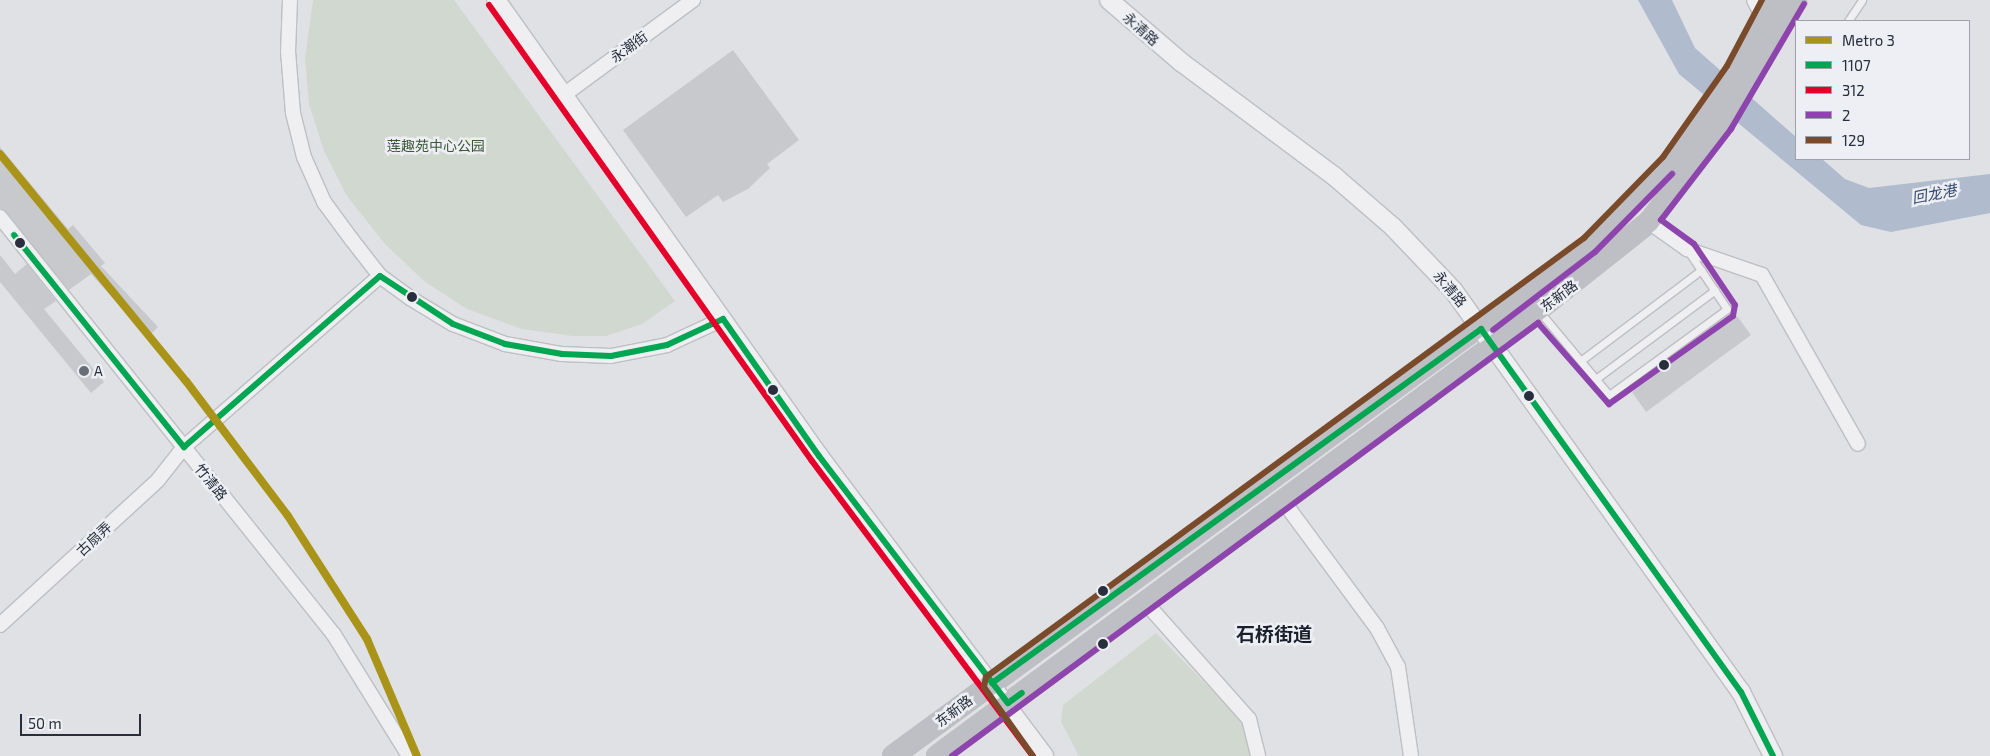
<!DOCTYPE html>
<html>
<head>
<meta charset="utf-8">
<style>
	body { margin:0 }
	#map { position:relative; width:1990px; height:756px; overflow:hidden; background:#e0e1e4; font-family:"Exo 2","Noto Sans SC",sans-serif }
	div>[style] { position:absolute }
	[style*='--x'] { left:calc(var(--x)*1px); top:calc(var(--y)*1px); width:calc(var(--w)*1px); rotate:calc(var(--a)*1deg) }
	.green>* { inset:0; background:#d0d8d0 }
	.water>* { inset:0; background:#b0bbce }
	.building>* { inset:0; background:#c8c9cc }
	.roads { filter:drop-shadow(1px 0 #bebfc2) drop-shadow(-1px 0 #bebfc2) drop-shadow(0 1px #bebfc2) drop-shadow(0 -1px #bebfc2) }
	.service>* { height:7px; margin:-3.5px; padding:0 3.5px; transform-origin:3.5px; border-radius:3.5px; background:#efeff1 }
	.minor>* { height:14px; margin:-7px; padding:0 7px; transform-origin:7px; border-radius:7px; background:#efeff1 }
	.tertiary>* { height:18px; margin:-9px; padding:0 9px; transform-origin:9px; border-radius:9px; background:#efeff1 }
	.secondary>* { height:20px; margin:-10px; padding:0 10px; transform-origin:10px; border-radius:10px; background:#bebfc4 }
	.bus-1>* { height:6px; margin:-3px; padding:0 3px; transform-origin:3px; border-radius:3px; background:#00a651 }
	.bus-2>* { height:6px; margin:-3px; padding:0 3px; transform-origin:3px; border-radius:3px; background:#e4002b }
	.bus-3>* { height:6px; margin:-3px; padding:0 3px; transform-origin:3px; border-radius:3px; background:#8e44ad }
	.bus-4>* { height:6px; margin:-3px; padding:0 3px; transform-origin:3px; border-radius:3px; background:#7a4b2a }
	.metro-1>* { height:8px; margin:-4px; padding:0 4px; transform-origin:4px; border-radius:4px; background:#a99318 }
	.dots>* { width:14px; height:14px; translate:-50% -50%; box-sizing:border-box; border:2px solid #edeff4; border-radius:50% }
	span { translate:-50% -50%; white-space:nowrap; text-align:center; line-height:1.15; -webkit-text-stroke:5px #edeff4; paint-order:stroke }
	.street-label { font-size:14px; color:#282e3c }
	.park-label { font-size:14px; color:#3a5736 }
	.poi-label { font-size:14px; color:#282e3c }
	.left { translate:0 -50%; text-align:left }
	.water-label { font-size:15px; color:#35496d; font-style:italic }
	.district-label { font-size:19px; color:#1a1f2d; font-weight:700 }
	.legend { position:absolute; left:1795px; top:20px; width:175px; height:140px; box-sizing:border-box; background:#edeff4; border:1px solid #9ea2aa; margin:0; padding:6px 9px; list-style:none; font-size:15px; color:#282e3c }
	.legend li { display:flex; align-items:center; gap:10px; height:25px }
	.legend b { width:25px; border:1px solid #9ea2aa }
	.scale { position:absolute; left:20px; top:714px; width:121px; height:22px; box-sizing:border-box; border:2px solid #282e3c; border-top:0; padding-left:6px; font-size:15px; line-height:18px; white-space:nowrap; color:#282e3c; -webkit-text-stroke:4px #edeff4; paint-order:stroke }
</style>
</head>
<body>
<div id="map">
	<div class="green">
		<div style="clip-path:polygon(313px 0,454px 0,675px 301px,642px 324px,606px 336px,573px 336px,522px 329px,467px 309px,424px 281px,385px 244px,347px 196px,324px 151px,309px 104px,305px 59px)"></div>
		<div style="clip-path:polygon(1156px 633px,1232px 711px,1248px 732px,1250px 756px,1079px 756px,1061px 722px,1063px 705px)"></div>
	</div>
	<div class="water">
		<div style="clip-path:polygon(1638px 0,1672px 0,1695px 48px,1796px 137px,1796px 159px,1822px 159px,1845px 179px,1869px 188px,1990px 174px,1990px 213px,1891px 232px,1861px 225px,1679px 74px)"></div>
	</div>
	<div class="building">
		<div style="clip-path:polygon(733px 50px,799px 140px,767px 164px,770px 168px,748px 189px,723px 202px,718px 195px,686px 217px,623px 130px)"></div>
		<div style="clip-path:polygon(0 147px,68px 229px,73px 225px,105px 263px,101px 266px,158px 327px,148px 337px,91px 274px,69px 290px,0 208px)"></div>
		<div style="clip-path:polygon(0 255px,15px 274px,27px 264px,56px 301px,44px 309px,104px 382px,91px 393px,0 282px)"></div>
		<div style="clip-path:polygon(1737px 316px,1751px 335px,1646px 412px,1632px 392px)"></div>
	</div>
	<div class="roads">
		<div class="service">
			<div style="--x:1848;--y:21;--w:25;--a:-56"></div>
			<div style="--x:1539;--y:311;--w:109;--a:50.2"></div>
			<div style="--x:1609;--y:395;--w:146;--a:-36.1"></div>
			<div style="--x:1727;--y:309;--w:70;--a:-123.9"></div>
			<div style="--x:1583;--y:359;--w:148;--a:-37"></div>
			<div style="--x:1597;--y:378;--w:147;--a:-36.7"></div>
		</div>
		<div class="minor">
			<div style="--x:290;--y:0;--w:51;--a:92.2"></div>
			<div style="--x:288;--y:51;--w:62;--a:85.4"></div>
			<div style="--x:293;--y:113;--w:45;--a:76"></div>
			<div style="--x:304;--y:157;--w:49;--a:66"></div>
			<div style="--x:324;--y:202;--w:47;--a:53.6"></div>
			<div style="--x:352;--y:240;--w:46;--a:52.1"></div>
			<div style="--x:380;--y:276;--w:37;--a:36"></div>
			<div style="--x:410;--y:298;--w:50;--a:31.2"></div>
			<div style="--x:453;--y:324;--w:56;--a:21"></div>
			<div style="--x:505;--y:344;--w:58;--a:10"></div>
			<div style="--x:562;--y:354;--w:49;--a:2.3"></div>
			<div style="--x:611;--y:356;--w:57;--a:-11.1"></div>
			<div style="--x:667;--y:345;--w:62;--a:-24.9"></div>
			<div style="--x:1754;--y:0;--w:20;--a:63"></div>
			<div style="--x:565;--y:94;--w:159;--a:-36.3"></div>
			<div style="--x:0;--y:217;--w:535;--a:51.37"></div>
			<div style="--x:334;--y:635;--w:142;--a:58.2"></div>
			<div style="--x:1649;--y:222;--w:47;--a:35.4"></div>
			<div style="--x:1687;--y:249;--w:79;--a:19.1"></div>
			<div style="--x:1762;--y:275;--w:194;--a:60.4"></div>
			<div style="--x:1283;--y:501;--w:158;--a:53.5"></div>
			<div style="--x:1377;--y:628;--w:44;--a:61.7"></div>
			<div style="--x:1398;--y:667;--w:90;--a:81.7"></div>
			<div style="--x:1145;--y:602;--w:157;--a:48.4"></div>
			<div style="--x:1249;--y:719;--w:38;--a:76"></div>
			<div style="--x:0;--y:625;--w:214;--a:-42.5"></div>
			<div style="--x:158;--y:480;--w:42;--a:-51.8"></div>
			<div style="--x:184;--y:447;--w:260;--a:-41.1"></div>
		</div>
		<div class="tertiary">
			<div style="--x:496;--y:0;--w:559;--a:54.69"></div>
			<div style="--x:819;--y:456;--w:375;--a:53.1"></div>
			<div style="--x:1109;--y:0;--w:95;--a:40.7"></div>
			<div style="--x:1181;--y:62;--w:191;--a:36.7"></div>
			<div style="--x:1334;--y:176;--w:78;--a:40.8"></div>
			<div style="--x:1393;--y:227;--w:87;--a:46.4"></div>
			<div style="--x:1453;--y:290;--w:495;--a:54.4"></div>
			<div style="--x:1741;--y:692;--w:72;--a:63.4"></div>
		</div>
		<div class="secondary">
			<div style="--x:893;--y:756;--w:864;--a:-36.25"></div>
			<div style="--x:1590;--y:245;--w:115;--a:-45.7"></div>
			<div style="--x:1670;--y:163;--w:112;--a:-55.2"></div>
			<div style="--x:1734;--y:71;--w:81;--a:-61.8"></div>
			<div style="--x:937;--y:756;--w:691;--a:-36.41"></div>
			<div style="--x:1493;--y:346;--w:199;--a:-38.5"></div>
			<div style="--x:1649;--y:222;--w:122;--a:-52.7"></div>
			<div style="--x:1723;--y:125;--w:145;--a:-59.7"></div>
		</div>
	</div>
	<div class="bus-1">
		<div style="--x:14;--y:235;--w:272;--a:51.3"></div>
		<div style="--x:380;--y:276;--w:87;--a:33.3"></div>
		<div style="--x:453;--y:324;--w:56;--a:21"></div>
		<div style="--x:505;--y:344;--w:58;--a:10"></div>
		<div style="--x:562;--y:354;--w:49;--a:2.3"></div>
		<div style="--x:611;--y:356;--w:57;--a:-11.1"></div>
		<div style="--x:667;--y:345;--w:62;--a:-24.9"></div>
		<div style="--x:723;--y:319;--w:167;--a:55"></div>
		<div style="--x:819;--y:456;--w:311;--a:52.6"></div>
		<div style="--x:1008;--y:703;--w:17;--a:-36"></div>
		<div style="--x:184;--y:447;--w:260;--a:-41.1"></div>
		<div style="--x:992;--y:683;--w:604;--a:-35.9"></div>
		<div style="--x:1481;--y:329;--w:447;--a:54.4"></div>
		<div style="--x:1741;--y:692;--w:72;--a:63.4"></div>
	</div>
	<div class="bus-2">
		<div style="--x:489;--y:5;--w:559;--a:54.69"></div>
		<div style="--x:812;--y:461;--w:369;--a:53.2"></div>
	</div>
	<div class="bus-3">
		<div style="--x:1493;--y:330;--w:128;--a:-37.4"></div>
		<div style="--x:1595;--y:252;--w:110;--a:-45.4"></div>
		<div style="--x:952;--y:756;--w:729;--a:-36.46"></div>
		<div style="--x:1538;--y:323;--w:108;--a:48.8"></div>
		<div style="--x:1609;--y:404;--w:152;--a:-35.4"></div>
		<div style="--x:1733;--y:316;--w:11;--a:-80"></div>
		<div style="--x:1735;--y:305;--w:73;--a:-123.9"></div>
		<div style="--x:1694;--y:244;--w:41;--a:-144"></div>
		<div style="--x:1661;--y:220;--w:115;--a:-52.4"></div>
		<div style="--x:1731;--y:129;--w:145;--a:-59.7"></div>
	</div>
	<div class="bus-4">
		<div style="--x:1033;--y:756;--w:85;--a:-125.4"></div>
		<div style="--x:984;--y:687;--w:10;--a:-79"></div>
		<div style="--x:986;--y:677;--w:742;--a:-36.28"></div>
		<div style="--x:1584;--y:238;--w:113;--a:-45.7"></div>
		<div style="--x:1663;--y:157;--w:111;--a:-54.9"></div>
		<div style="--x:1727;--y:66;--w:75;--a:-62.1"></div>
	</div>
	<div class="metro-1">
		<div style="--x:0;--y:154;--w:293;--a:50.7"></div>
		<div style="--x:186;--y:381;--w:169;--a:52.9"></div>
		<div style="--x:288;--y:516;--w:146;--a:57.3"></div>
		<div style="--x:367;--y:639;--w:127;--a:66.9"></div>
	</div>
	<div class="dots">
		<div style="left:20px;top:243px;background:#282e3c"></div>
		<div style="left:412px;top:297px;background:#282e3c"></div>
		<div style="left:1664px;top:365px;background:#282e3c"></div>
		<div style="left:84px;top:371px;background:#686d77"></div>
		<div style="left:773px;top:390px;background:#282e3c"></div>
		<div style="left:1529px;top:396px;background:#282e3c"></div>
		<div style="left:1103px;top:591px;background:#282e3c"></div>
		<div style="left:1103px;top:644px;background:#282e3c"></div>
	</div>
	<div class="street-label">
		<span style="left:1141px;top:29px;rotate:41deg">永清路</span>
		<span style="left:629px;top:47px;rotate:-36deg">永潮街</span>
		<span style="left:1450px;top:289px;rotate:50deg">永清路</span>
		<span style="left:1559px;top:296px;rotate:-37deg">东新路</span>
		<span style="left:211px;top:482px;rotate:51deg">竹清路</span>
		<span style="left:94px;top:539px;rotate:-43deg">古扇弄</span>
		<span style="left:954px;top:711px;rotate:-37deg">东新路</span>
	</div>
	<div class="park-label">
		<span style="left:436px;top:146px">莲趣苑中心公园</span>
	</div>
	<div class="poi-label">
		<span class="left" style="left:94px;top:371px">A</span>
	</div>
	<div class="water-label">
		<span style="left:1934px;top:194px;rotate:-11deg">回龙港</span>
	</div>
	<div class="district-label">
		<span style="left:1274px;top:634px">石桥街道</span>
	</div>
	<ul class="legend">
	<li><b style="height:6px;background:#a99318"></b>Metro 3</li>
	<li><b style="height:6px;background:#00a651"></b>1107</li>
	<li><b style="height:6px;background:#e4002b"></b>312</li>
	<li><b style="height:6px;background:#8e44ad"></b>2</li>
	<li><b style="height:6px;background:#7a4b2a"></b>129</li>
	</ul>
	<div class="scale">50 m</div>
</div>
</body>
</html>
